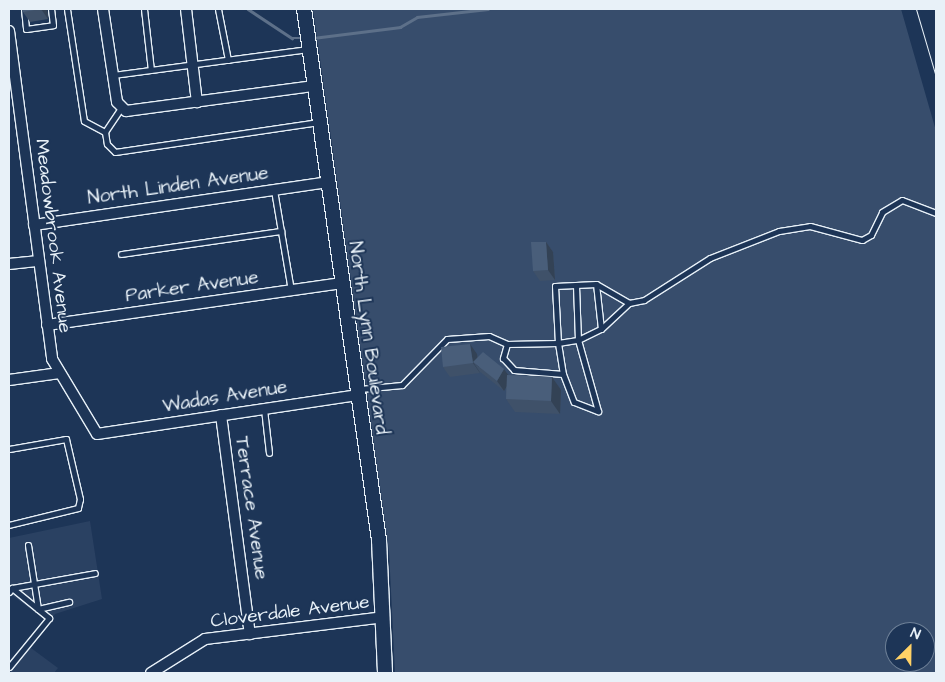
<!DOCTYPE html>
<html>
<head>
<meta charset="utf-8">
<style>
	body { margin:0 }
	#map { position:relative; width:945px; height:682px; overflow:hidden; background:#1d3557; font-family:"Architects Daughter",sans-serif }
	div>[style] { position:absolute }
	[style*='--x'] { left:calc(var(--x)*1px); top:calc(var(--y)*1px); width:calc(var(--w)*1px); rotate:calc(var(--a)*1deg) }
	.built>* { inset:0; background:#2a4162 }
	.green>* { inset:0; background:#374d6c }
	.stream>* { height:2.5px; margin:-1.25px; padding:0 1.25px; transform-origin:1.25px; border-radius:1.25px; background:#5d7089 }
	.roads { filter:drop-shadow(1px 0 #e8f1f8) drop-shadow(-1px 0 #e8f1f8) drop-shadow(0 1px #e8f1f8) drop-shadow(0 -1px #e8f1f8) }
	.lane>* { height:5px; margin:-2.5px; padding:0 2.5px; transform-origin:2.5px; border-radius:2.5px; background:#1d3557 }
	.street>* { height:10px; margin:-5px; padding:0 5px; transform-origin:5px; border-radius:5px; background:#1d3557 }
	.secondary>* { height:14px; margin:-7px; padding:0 7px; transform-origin:7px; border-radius:7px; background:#1d3557 }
	.tram>* { height:1px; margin:-0.5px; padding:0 0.5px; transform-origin:0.5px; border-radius:0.5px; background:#e8f1f8 }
	.wall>* { inset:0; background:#3f5169 }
	.shaded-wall>* { inset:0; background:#334255 }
	.building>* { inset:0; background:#495e7a }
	span { translate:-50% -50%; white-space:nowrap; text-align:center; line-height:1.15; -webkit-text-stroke:4px #1d3557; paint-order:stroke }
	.street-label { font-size:19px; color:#e8f1f8 }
	.frame { position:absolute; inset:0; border:10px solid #e8f1f8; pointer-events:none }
	.north { position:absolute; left:885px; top:622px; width:50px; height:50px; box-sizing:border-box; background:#1d3557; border:1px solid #6e8097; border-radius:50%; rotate:23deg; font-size:14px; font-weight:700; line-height:20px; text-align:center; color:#e8f1f8 }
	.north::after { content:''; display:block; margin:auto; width:18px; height:22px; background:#ffd166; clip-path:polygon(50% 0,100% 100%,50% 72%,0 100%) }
</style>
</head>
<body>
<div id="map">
	<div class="built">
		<div style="clip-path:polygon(90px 521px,102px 599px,55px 614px,31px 648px,58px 668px,54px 673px,9px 673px,9px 662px,44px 619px,9px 593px,9px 538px)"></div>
	</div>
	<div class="green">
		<div style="clip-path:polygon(evenodd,313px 9px,901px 9px,936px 131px,936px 673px,395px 673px,389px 551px,313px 9px,895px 632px,925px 632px,925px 662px,895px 662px,895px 632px)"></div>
	</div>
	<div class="stream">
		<div style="--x:248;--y:9;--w:53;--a:33.4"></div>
		<div style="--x:292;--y:38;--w:11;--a:0"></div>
		<div style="--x:313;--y:38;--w:88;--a:-7.2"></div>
		<div style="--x:400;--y:27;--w:20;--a:-30"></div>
		<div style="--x:417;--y:17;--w:71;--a:-6.4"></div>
	</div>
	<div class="roads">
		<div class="lane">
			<div style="--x:24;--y:9;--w:20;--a:84"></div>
			<div style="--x:26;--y:29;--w:27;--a:-8"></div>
			<div style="--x:53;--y:25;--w:16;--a:-97"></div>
			<div style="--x:67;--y:9;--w:113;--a:81.4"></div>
			<div style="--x:84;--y:121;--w:24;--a:28"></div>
			<div style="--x:144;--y:9;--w:61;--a:83.5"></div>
			<div style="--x:218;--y:9;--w:52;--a:78.9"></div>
			<div style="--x:113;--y:75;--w:197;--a:-7.6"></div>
			<div style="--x:121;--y:108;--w:29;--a:124"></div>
			<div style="--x:105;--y:132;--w:12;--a:81"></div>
			<div style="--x:107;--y:144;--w:11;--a:45"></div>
			<div style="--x:115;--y:152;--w:206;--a:-8.4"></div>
			<div style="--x:274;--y:190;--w:101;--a:80.4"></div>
			<div style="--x:121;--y:254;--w:162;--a:-8.2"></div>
			<div style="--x:596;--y:284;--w:38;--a:30"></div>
			<div style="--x:629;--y:303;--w:38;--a:137"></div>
			<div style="--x:629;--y:303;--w:15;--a:-11"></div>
			<div style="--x:644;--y:300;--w:78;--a:-32.5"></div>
			<div style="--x:710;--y:258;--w:74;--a:-21.4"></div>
			<div style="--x:779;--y:231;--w:31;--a:-9"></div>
			<div style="--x:810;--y:226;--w:54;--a:15.1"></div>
			<div style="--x:862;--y:240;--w:10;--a:-29"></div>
			<div style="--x:871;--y:235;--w:25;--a:-64"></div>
			<div style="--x:882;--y:212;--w:23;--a:-31"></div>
			<div style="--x:902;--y:200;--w:36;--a:21"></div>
			<div style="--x:507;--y:344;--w:15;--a:106"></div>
			<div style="--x:503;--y:358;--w:16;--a:47"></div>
			<div style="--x:514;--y:370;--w:49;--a:4.7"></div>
			<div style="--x:360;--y:389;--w:42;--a:-5.4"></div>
			<div style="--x:402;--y:385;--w:64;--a:-45.6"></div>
			<div style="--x:447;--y:339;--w:42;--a:-4.1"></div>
			<div style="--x:489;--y:336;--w:20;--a:24"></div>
			<div style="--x:507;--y:344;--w:51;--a:-1.1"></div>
			<div style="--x:558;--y:343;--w:20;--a:-9"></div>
			<div style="--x:578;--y:340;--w:25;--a:-26"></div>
			<div style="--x:601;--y:329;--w:45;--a:-96.3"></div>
			<div style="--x:596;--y:284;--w:41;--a:177.2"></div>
			<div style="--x:555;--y:286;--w:57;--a:87"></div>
			<div style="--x:558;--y:343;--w:31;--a:81"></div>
			<div style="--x:563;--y:374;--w:30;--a:69"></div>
			<div style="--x:574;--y:402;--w:26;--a:21"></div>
			<div style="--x:598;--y:411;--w:74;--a:-105.7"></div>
			<div style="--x:578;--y:340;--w:55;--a:-92.1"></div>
			<div style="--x:264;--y:409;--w:44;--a:83.5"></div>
			<div style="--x:9;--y:449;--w:58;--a:-10"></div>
			<div style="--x:66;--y:439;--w:62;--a:76.9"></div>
			<div style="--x:80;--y:499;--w:9;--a:103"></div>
			<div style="--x:78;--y:508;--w:71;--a:166.2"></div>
			<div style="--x:28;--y:545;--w:65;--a:81.1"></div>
			<div style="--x:38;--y:609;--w:32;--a:-13"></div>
			<div style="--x:12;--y:588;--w:84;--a:-10.2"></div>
			<div style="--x:9;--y:592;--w:5;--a:-53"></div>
			<div style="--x:12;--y:588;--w:48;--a:39"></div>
			<div style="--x:49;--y:618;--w:63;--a:129.2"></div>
		</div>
		<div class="street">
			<div style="--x:103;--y:9;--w:94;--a:81.4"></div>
			<div style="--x:117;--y:102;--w:13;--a:45"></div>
			<div style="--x:126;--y:111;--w:190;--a:-7.6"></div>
			<div style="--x:186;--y:9;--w:94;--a:83.3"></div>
			<div style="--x:9;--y:31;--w:331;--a:82.5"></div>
			<div style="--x:52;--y:359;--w:87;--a:59"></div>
			<div style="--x:97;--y:434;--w:263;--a:-8.5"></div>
			<div style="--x:34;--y:225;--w:297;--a:-8.3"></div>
			<div style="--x:9;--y:264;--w:30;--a:-6"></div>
			<div style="--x:47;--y:325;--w:298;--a:-8.1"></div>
			<div style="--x:9;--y:380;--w:51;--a:-7.8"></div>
			<div style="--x:221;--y:415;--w:221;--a:82.5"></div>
			<div style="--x:151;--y:673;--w:64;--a:-32.2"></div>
			<div style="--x:205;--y:639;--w:179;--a:-7"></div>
		</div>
		<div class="secondary">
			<div style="--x:304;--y:9;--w:536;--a:81.96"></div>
			<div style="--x:379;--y:540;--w:133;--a:87.4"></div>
		</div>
	</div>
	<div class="tram">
		<div style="--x:916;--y:9;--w:71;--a:73.6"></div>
	</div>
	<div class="wall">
		<div style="clip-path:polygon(22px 9px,47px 9px,48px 19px,30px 22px,23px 12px)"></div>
		<div style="clip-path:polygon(546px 242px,553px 252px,555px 280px,540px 281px,533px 271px)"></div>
		<div style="clip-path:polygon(477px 354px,478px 357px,509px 375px,552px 377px,561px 390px,560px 414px,515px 412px,506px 399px,506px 387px,504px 391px,479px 371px,480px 373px,450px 377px,443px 367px)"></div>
	</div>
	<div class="shaded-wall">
		<div style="clip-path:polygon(41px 9px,47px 9px,48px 19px)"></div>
		<div style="clip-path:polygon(546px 242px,553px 252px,555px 280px,548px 270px)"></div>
		<div style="clip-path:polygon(470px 344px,477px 354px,479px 367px,473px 362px,479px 371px,480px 373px,473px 363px)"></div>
		<div style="clip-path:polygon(504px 369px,511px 379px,504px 391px,497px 381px)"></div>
		<div style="clip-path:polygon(552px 377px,561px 390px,560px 414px,551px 401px)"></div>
	</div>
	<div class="building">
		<div style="clip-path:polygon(22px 9px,41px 9px,23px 12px)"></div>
		<div style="clip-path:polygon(531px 242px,546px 242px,548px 270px,533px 271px)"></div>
		<div style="clip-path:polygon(470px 344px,473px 363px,443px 367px,441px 347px)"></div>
		<div style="clip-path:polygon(483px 352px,504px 369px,497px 381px,473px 362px)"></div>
		<div style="clip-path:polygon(507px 375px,552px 377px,551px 401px,506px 399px)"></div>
	</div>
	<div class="street-label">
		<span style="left:178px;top:186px;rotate:-8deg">North Linden Avenue</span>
		<span style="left:53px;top:236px;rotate:83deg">Meadowbrook Avenue</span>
		<span style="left:192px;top:287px;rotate:-8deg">Parker Avenue</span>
		<span style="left:368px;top:338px;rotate:82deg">North Lynn Boulevard</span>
		<span style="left:225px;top:397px;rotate:-9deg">Wadas Avenue</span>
		<span style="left:251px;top:508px;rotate:82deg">Terrace Avenue</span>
		<span style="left:290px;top:612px;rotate:-7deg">Cloverdale Avenue</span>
	</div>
	<div class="frame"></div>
	<div class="north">N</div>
</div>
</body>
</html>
